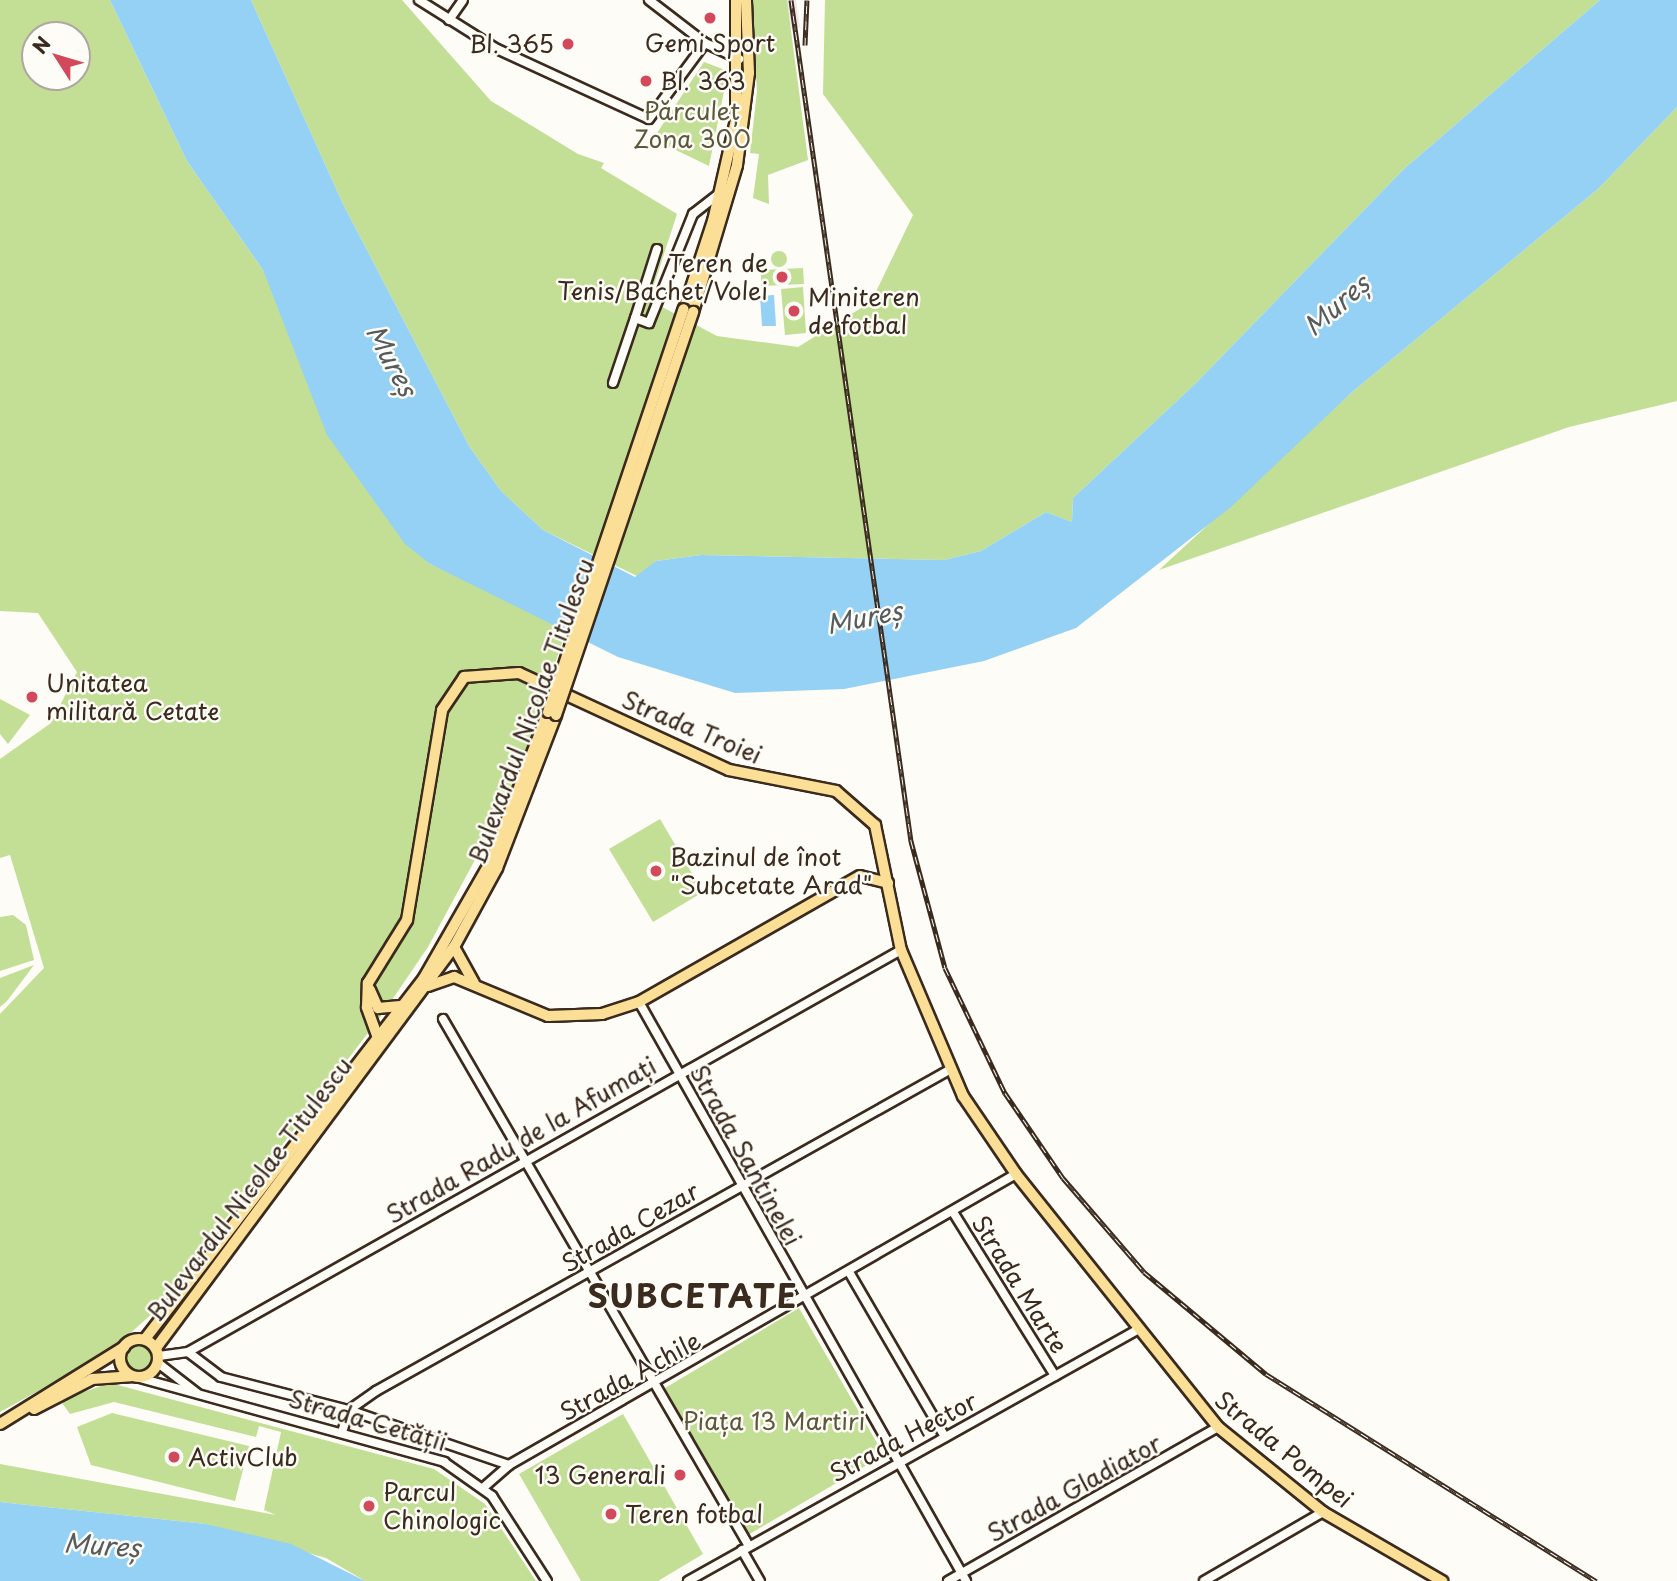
<!DOCTYPE html>
<html>
<head>
<meta charset="utf-8">
<style>
	body { margin:0 }
	#map { position:relative; width:1677px; height:1581px; overflow:hidden; background:#fdfcf7; font-family:"Playpen Sans",sans-serif }
	div>[style] { position:absolute }
	[style*='--x'] { left:calc(var(--x)*1px); top:calc(var(--y)*1px); width:calc(var(--w)*1px); rotate:calc(var(--a)*1deg) }
	.built>* { inset:0; background:#f4e5ea }
	.green>* { inset:0; background:#c3de95 }
	.round { border-radius:50% }
	.water>* { inset:0; background:#94d1f4 }
	.roads { filter:drop-shadow(2px 0 #3b2a1e) drop-shadow(-2px 0 #3b2a1e) drop-shadow(0 2px #3b2a1e) drop-shadow(0 -2px #3b2a1e) }
	.minor>* { height:8px; margin:-4px; padding:0 4px; transform-origin:4px; border-radius:4px; background:#fdfcf7 }
	.major>* { height:10px; margin:-5px; padding:0 5px; transform-origin:5px; border-radius:5px; background:#fbdf96 }
	.major>.ring { margin:-5px; padding:0; box-sizing:content-box; background:none; border:10px solid #fbdf96; border-radius:50% }
	.rail>* { height:5px; margin-top:-2.5px; transform-origin:0; background:repeating-linear-gradient(90deg,#fdfcf7 0 8px,#3b2a1e 0 16px); box-sizing:border-box; border-block:2px solid #3b2a1e }
	.bridges { filter:drop-shadow(2px 0 #3b2a1e) drop-shadow(-2px 0 #3b2a1e) drop-shadow(0 2px #3b2a1e) drop-shadow(0 -2px #3b2a1e) }
	.major-bridge>* { height:10px; margin:-5px; padding:0 5px; transform-origin:5px; border-radius:5px; background:#fbdf96 }
	.dots>* { width:19px; height:19px; translate:-50% -50%; box-sizing:border-box; border:4px solid #fdfcf7; border-radius:50% }
	span { translate:-50% -50%; white-space:nowrap; text-align:center; line-height:1.15; -webkit-text-stroke:5px #fdfcf7; paint-order:stroke }
	.poi-label { font-size:24px; color:#3b2a1e }
	.right { translate:-100% -50%; text-align:right }
	.left { translate:0 -50%; text-align:left }
	.park-label { font-size:24px; color:#5d573c }
	.street-label { font-size:24px; color:#3b2a1e }
	.water-label { font-size:26px; color:#565c5e; font-style:italic }
	.district-label { font-size:32px; color:#3b2a1e; font-weight:700; letter-spacing:2px }
	.north { position:absolute; left:21px; top:21px; width:70px; height:70px; box-sizing:border-box; background:#fdfcf7; border:2px solid #afa8a0; border-radius:50%; rotate:307deg; font-size:19px; font-weight:700; line-height:28px; text-align:center; color:#3b2a1e }
	.north::after { content:''; display:block; margin:auto; width:24px; height:32px; background:#d1495b; clip-path:polygon(50% 0,100% 100%,50% 72%,0 100%) }
</style>
</head>
<body>
<div id="map">
	<div class="built">
		<div style="clip-path:polygon(787px 0,796px 0,800px 27px,791px 29px)"></div>
	</div>
	<div class="green">
		<div style="clip-path:polygon(evenodd,0 0,110px 0,187px 161px,263px 270px,430px 564px,567px 628px,512px 791px,428px 947px,381px 1016px,154px 1312px,109px 1352px,0 1412px,0 1014px,44px 968px,10px 855px,0 858px,0 759px,51px 723px,77px 672px,38px 613px,0 611px,0 0,35px 35px,77px 35px,77px 77px,35px 77px,35px 35px)"></div>
		<div style="clip-path:polygon(251px 0,402px 0,491px 101px,578px 154px,604px 163px,601px 168px,677px 214px,649px 300px,717px 336px,798px 347px,871px 302px,913px 215px,823px 94px,825px 0,1600px 0,1404px 169px,1195px 384px,1073px 498px,1072px 522px,1046px 512px,981px 551px,944px 560px,701px 555px,656px 561px,639px 577px,543px 530px,501px 491px,469px 446px,343px 204px)"></div>
		<div style="clip-path:polygon(751px 0,787px 0,808px 160px,768px 175px,769px 204px,753px 198px,759px 154px,750px 153px,757px 91px)"></div>
		<div style="clip-path:polygon(704px 62px,728px 71px,709px 166px,653px 139px)"></div>
		<div style="clip-path:polygon(1677px 107px,1677px 401px,1569px 427px,1159px 570px,1351px 393px,1598px 189px)"></div>
		<div class="round" style="left:771px;top:251px;width:16px;height:16px"></div>
		<div style="clip-path:polygon(803px 268px,804px 284px,761px 286px,761px 270px)"></div>
		<div style="clip-path:polygon(803px 287px,806px 333px,785px 335px,781px 289px)"></div>
		<div style="clip-path:polygon(0 699px,30px 715px,8px 744px,0 734px)"></div>
		<div style="clip-path:polygon(660px 819px,703px 892px,653px 922px,609px 849px)"></div>
		<div style="clip-path:polygon(13px 915px,26px 925px,34px 960px,0 971px,0 917px)"></div>
		<div style="clip-path:polygon(34px 965px,7px 1001px,0 1007px,0 978px)"></div>
		<div style="clip-path:polygon(799px 1308px,884px 1455px,748px 1535px,665px 1388px)"></div>
		<div class="round" style="left:126px;top:1344px;width:28px;height:28px"></div>
		<div style="clip-path:polygon(110px 1383px,434px 1469px,485px 1504px,536px 1581px,365px 1581px,326px 1558px,206px 1524px,0 1502px,0 1464px,276px 1515px,264px 1510px,281px 1432px,259px 1426px,256px 1437px,114px 1402px,70px 1414px,60px 1400px)"></div>
		<div style="clip-path:polygon(112px 1413px,249px 1446px,235px 1501px,91px 1465px,77px 1427px)"></div>
		<div style="clip-path:polygon(623px 1414px,703px 1554px,658px 1581px,581px 1581px,519px 1474px)"></div>
	</div>
	<div class="water">
		<div style="clip-path:polygon(110px 0,251px 0,343px 204px,469px 446px,501px 491px,543px 530px,635px 577px,656px 561px,701px 555px,944px 560px,981px 551px,1046px 512px,1072px 522px,1073px 498px,1195px 384px,1404px 169px,1600px 0,1677px 0,1677px 107px,1598px 189px,1351px 393px,1231px 507px,1076px 628px,984px 661px,844px 689px,735px 693px,618px 657px,430px 564px,405px 544px,327px 435px,263px 270px,187px 161px)"></div>
		<div style="clip-path:polygon(774px 295px,776px 326px,762px 326px,760px 296px)"></div>
		<div style="clip-path:polygon(0 1502px,206px 1524px,291px 1544px,365px 1581px,0 1581px)"></div>
	</div>
	<div class="roads">
		<div class="minor">
			<div style="--x:419;--y:0;--w:92;--a:32.1"></div>
			<div style="--x:497;--y:49;--w:167;--a:24.7"></div>
			<div style="--x:649;--y:119;--w:94;--a:-53.6"></div>
			<div style="--x:649;--y:0;--w:71;--a:37.5"></div>
			<div style="--x:705;--y:43;--w:38;--a:25"></div>
			<div style="--x:449;--y:20;--w:24;--a:-55"></div>
			<div style="--x:657;--y:249;--w:72;--a:107.7"></div>
			<div style="--x:635;--y:318;--w:15;--a:20"></div>
			<div style="--x:649;--y:323;--w:118;--a:-68"></div>
			<div style="--x:693;--y:214;--w:36;--a:-38"></div>
			<div style="--x:613;--y:383;--w:69;--a:-71.3"></div>
			<div style="--x:639;--y:1002;--w:665;--a:60.54"></div>
			<div style="--x:443;--y:1019;--w:609;--a:59.86"></div>
			<div style="--x:953;--y:1212;--w:193;--a:58.1"></div>
			<div style="--x:849;--y:1272;--w:191;--a:59.8"></div>
			<div style="--x:188;--y:1352;--w:41;--a:37.1"></div>
			<div style="--x:221;--y:1377;--w:132;--a:14.5"></div>
			<div style="--x:349;--y:1410;--w:169;--a:19"></div>
			<div style="--x:159;--y:1356;--w:29;--a:-8"></div>
			<div style="--x:188;--y:1352;--w:819;--a:-29.41"></div>
			<div style="--x:158;--y:1363;--w:49;--a:37.6"></div>
			<div style="--x:136;--y:1377;--w:320;--a:15.4"></div>
			<div style="--x:444;--y:1462;--w:59;--a:35.3"></div>
			<div style="--x:492;--y:1496;--w:101;--a:57.1"></div>
			<div style="--x:342;--y:1432;--w:23;--a:-72"></div>
			<div style="--x:349;--y:1410;--w:33;--a:-35"></div>
			<div style="--x:376;--y:1391;--w:659;--a:-29.25"></div>
			<div style="--x:484;--y:1487;--w:33;--a:-41"></div>
			<div style="--x:509;--y:1465;--w:585;--a:-29.85"></div>
			<div style="--x:742;--y:1550;--w:36;--a:60"></div>
			<div style="--x:688;--y:1581;--w:514;--a:-29.21"></div>
			<div style="--x:948;--y:1581;--w:311;--a:-29.7"></div>
			<div style="--x:1204;--y:1581;--w:138;--a:-30.1"></div>
		</div>
		<div class="major">
			<div style="--x:684;--y:309;--w:93;--a:-71.8"></div>
			<div style="--x:713;--y:221;--w:104;--a:-77.2"></div>
			<div style="--x:736;--y:120;--w:120;--a:-90"></div>
			<div style="--x:693;--y:312;--w:153;--a:-73.3"></div>
			<div style="--x:737;--y:165;--w:93;--a:-82.6"></div>
			<div style="--x:749;--y:73;--w:73;--a:-92.4"></div>
			<div style="--x:454;--y:947;--w:41;--a:60.9"></div>
			<div style="--x:428;--y:986;--w:28;--a:-19"></div>
			<div style="--x:454;--y:977;--w:102;--a:22.5"></div>
			<div style="--x:548;--y:1016;--w:54;--a:-2.1"></div>
			<div style="--x:602;--y:1014;--w:39;--a:-18"></div>
			<div style="--x:639;--y:1002;--w:254;--a:-29.7"></div>
			<div style="--x:860;--y:876;--w:29;--a:14"></div>
			<div style="--x:370;--y:990;--w:20;--a:66"></div>
			<div style="--x:378;--y:1008;--w:25;--a:-5"></div>
			<div style="--x:378;--y:1038;--w:33;--a:-110"></div>
			<div style="--x:367;--y:1007;--w:24;--a:-88"></div>
			<div style="--x:368;--y:983;--w:74;--a:-58.2"></div>
			<div style="--x:407;--y:920;--w:213;--a:-80.5"></div>
			<div style="--x:442;--y:710;--w:40;--a:-56"></div>
			<div style="--x:464;--y:677;--w:55;--a:-4.2"></div>
			<div style="--x:519;--y:673;--w:231;--a:24.8"></div>
			<div style="--x:729;--y:770;--w:109;--a:11.1"></div>
			<div style="--x:836;--y:791;--w:52;--a:41.1"></div>
			<div style="--x:875;--y:825;--w:128;--a:78.3"></div>
			<div style="--x:901;--y:950;--w:159;--a:67"></div>
			<div style="--x:963;--y:1096;--w:94;--a:55.8"></div>
			<div style="--x:1016;--y:1174;--w:324;--a:51.4"></div>
			<div style="--x:1218;--y:1427;--w:135;--a:39"></div>
			<div style="--x:1323;--y:1512;--w:138;--a:30.1"></div>
			<div class="ring" style="left:120px;top:1339px;width:28px;height:28px"></div>
			<div style="--x:145;--y:1339;--w:456;--a:-52.3"></div>
			<div style="--x:424;--y:978;--w:135;--a:-60.2"></div>
			<div style="--x:491;--y:861;--w:160;--a:-69.1"></div>
			<div style="--x:156;--y:1348;--w:500;--a:-53.4"></div>
			<div style="--x:454;--y:947;--w:90;--a:-61.4"></div>
			<div style="--x:497;--y:868;--w:164;--a:-68.9"></div>
			<div style="--x:34;--y:1409;--w:65;--a:-27.3"></div>
			<div style="--x:92;--y:1379;--w:39;--a:-4"></div>
			<div style="--x:0;--y:1424;--w:146;--a:-31.8"></div>
		</div>
	</div>
	<div class="rail">
		<div style="--x:791;--y:0;--w:850;--a:81.88"></div>
		<div style="--x:911;--y:841;--w:131;--a:75"></div>
		<div style="--x:945;--y:968;--w:139;--a:64.4"></div>
		<div style="--x:1005;--y:1093;--w:103;--a:55.7"></div>
		<div style="--x:1063;--y:1178;--w:124;--a:49.2"></div>
		<div style="--x:1144;--y:1272;--w:159;--a:39.9"></div>
		<div style="--x:1266;--y:1374;--w:390;--a:32.1"></div>
		<div style="--x:805;--y:45;--w:45;--a:-87.5"></div>
	</div>
	<div class="bridges">
		<div class="major-bridge">
			<div style="--x:548;--y:712;--w:425;--a:-71.4"></div>
			<div style="--x:556;--y:715;--w:426;--a:-71.2"></div>
		</div>
	</div>
	<div class="dots">
		<div style="left:710px;top:18px;background:#d1495b"></div>
		<div style="left:568px;top:44px;background:#d1495b"></div>
		<div style="left:646px;top:81px;background:#d1495b"></div>
		<div style="left:782px;top:277px;background:#d1495b"></div>
		<div style="left:794px;top:311px;background:#d1495b"></div>
		<div style="left:32px;top:697px;background:#d1495b"></div>
		<div style="left:656px;top:871px;background:#d1495b"></div>
		<div style="left:174px;top:1457px;background:#d1495b"></div>
		<div style="left:680px;top:1475px;background:#d1495b"></div>
		<div style="left:369px;top:1506px;background:#d1495b"></div>
		<div style="left:611px;top:1514px;background:#d1495b"></div>
	</div>
	<div class="poi-label">
		<span style="left:710px;top:43px">Gemi Sport</span>
		<span class="right" style="left:554px;top:44px">Bl. 365</span>
		<span class="left" style="left:660px;top:81px">Bl. 363</span>
		<span class="right" style="left:768px;top:277px">Teren de<br>Tenis/Bachet/Volei</span>
		<span class="left" style="left:808px;top:311px">Miniteren<br>de fotbal</span>
		<span class="left" style="left:46px;top:697px">Unitatea<br>militară Cetate</span>
		<span class="left" style="left:670px;top:871px">Bazinul de înot<br>"Subcetate Arad"</span>
		<span class="left" style="left:188px;top:1457px">ActivClub</span>
		<span class="right" style="left:666px;top:1475px">13 Generali</span>
		<span class="left" style="left:383px;top:1506px">Parcul<br>Chinologic</span>
		<span class="left" style="left:625px;top:1514px">Teren fotbal</span>
	</div>
	<div class="park-label">
		<span style="left:692px;top:125px">Părculeț<br>Zona 300</span>
		<span style="left:774px;top:1421px">Piața 13 Martiri</span>
	</div>
	<div class="street-label">
		<span style="left:531px;top:711px;rotate:-70deg">Bulevardul Nicolae Titulescu</span>
		<span style="left:692px;top:727px;rotate:23deg">Strada Troiei</span>
		<span style="left:521px;top:1140px;rotate:-30deg">Strada Radu de la Afumați</span>
		<span style="left:746px;top:1155px;rotate:61deg">Strada Santinelei</span>
		<span style="left:249px;top:1189px;rotate:-53deg">Bulevardul Nicolae Titulescu</span>
		<span style="left:630px;top:1227px;rotate:-30deg">Strada Cezar</span>
		<span style="left:1020px;top:1284px;rotate:58deg">Strada Marte</span>
		<span style="left:630px;top:1376px;rotate:-29deg">Strada Achile</span>
		<span style="left:368px;top:1420px;rotate:16deg">Strada Cetății</span>
		<span style="left:903px;top:1437px;rotate:-28deg">Strada Hector</span>
		<span style="left:1284px;top:1449px;rotate:39deg">Strada Pompei</span>
		<span style="left:1074px;top:1488px;rotate:-29deg">Strada Gladiator</span>
	</div>
	<div class="water-label">
		<span style="left:1336px;top:305px;rotate:-41deg">Mureș</span>
		<span style="left:392px;top:360px;rotate:62deg">Mureș</span>
		<span style="left:864px;top:617px;rotate:-11deg">Mureș</span>
		<span style="left:102px;top:1545px;rotate:4deg">Mureș</span>
	</div>
	<div class="district-label">
		<span style="left:693px;top:1295px">SUBCETATE</span>
	</div>
	<div class="north">N</div>
</div>
</body>
</html>
